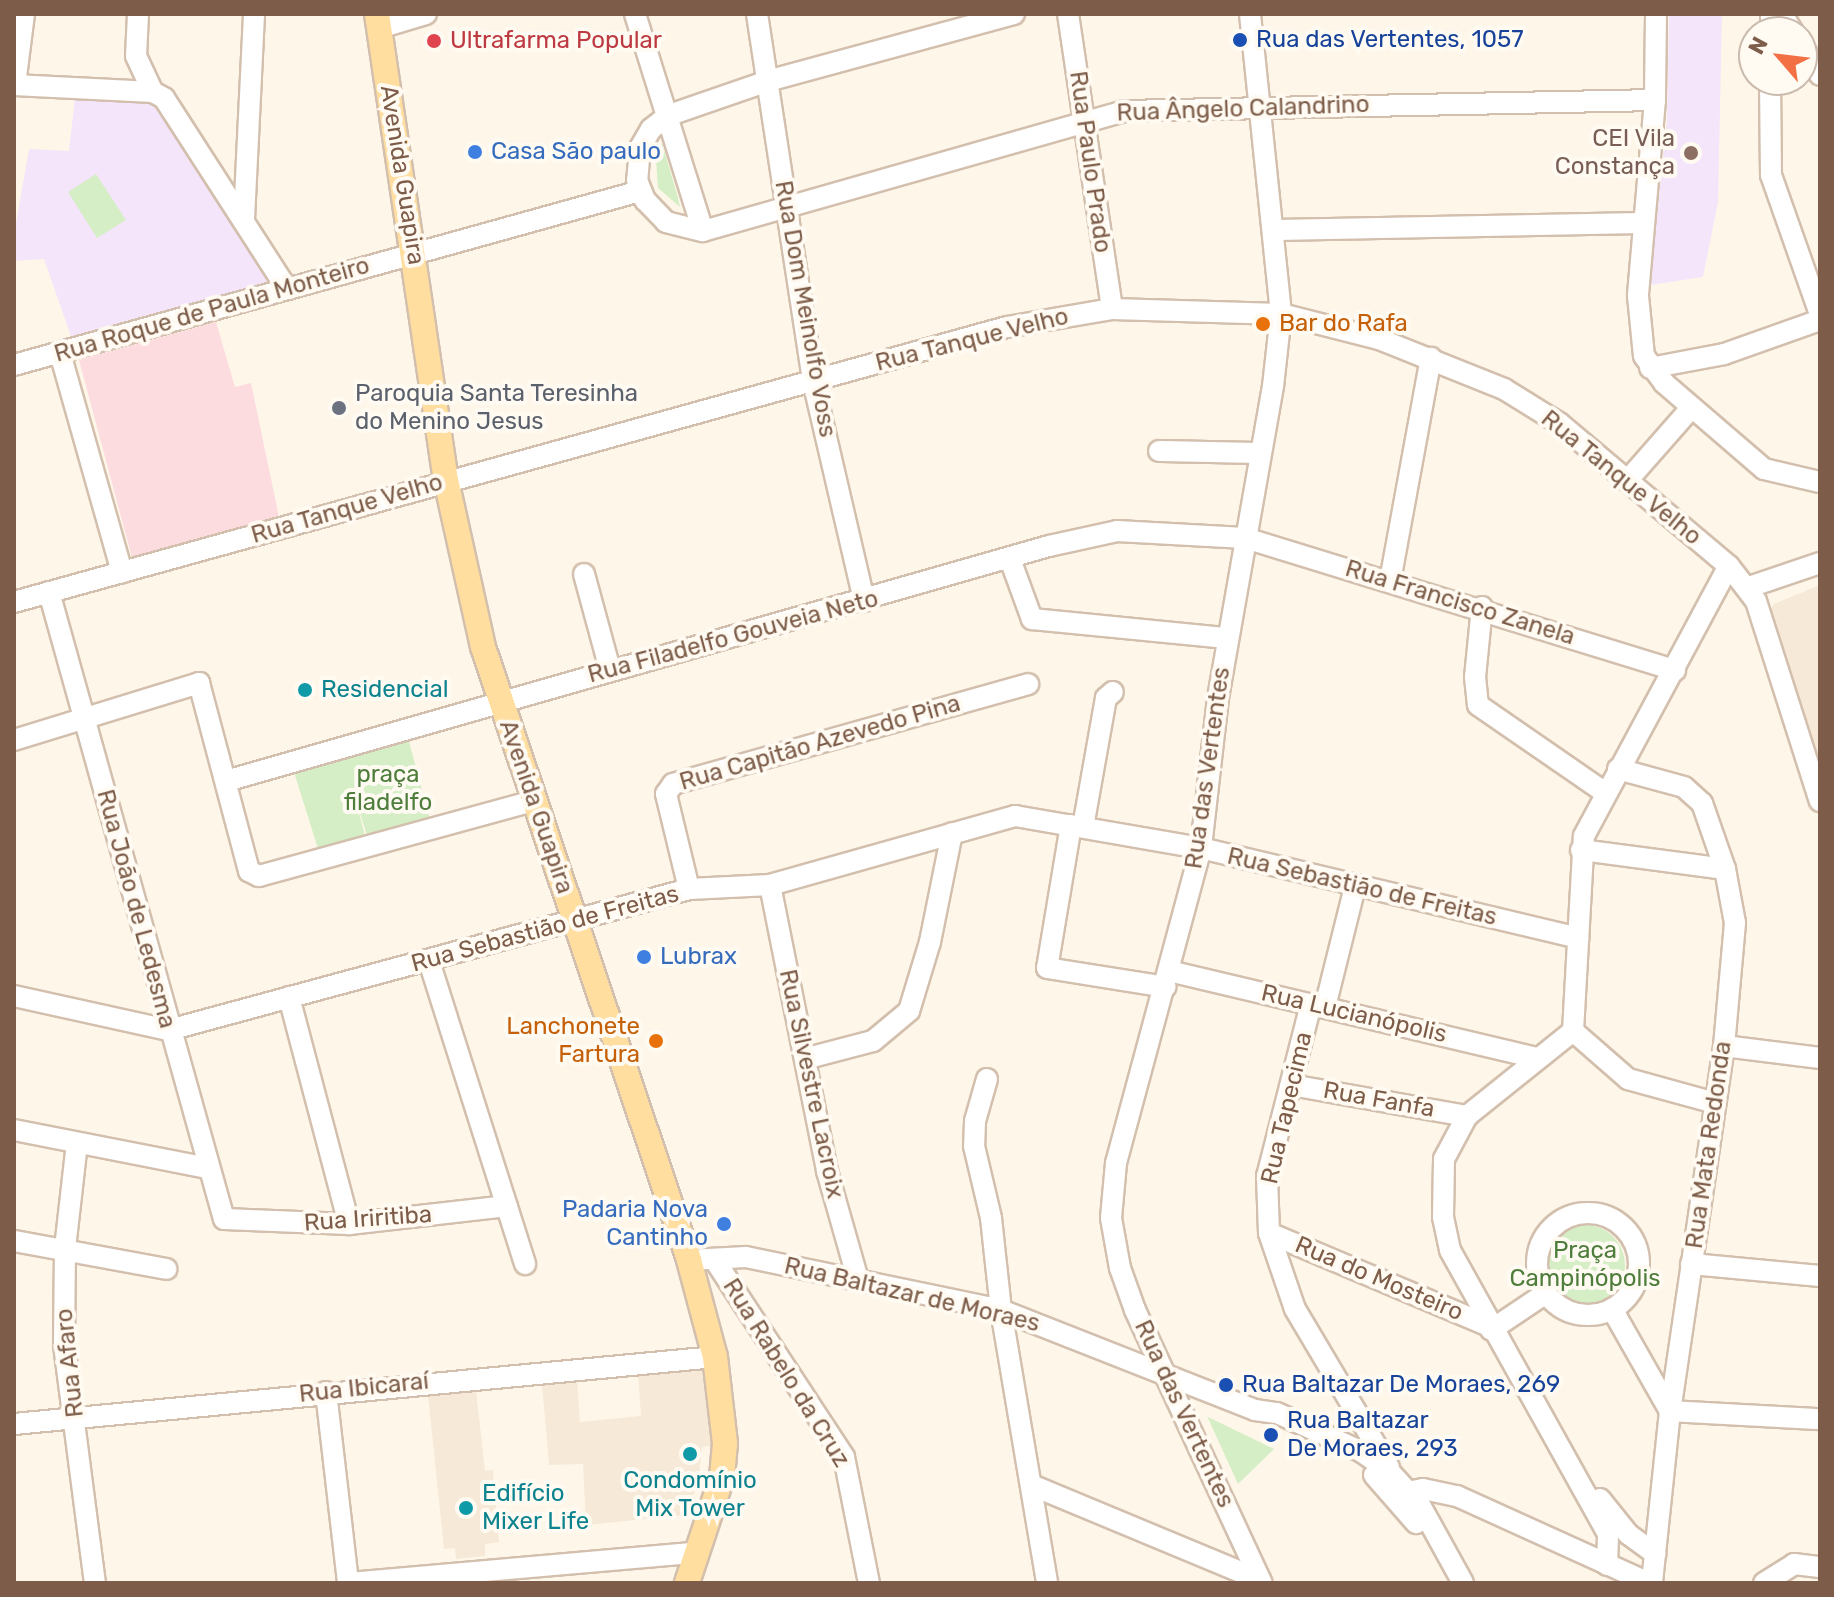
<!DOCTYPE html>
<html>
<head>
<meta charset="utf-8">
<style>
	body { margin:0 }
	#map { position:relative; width:1834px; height:1597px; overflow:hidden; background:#fef7e9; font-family:Rubik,sans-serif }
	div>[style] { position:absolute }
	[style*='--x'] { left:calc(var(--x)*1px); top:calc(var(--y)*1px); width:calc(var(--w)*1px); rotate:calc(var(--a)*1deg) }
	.residential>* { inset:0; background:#f7e9d7 }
	.education>* { inset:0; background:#f4e5fb }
	.medical>* { inset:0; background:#fddcdf }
	.green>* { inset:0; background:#d5eec5 }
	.round { border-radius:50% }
	.roads { filter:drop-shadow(2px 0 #d3bfad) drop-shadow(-2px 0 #d3bfad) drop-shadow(0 2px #d3bfad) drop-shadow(0 -2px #d3bfad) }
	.minor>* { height:20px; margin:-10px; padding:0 10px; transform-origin:10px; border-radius:10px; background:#fff }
	.minor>.ring { margin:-10px; padding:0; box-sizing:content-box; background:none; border:20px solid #fff; border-radius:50% }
	.major>* { height:24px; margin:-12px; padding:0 12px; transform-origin:12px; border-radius:12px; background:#ffdea0 }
	.dots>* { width:22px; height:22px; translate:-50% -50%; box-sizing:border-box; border:4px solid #fffaf2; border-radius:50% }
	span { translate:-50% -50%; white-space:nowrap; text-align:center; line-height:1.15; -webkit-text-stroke:8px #fffaf2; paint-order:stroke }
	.transit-label { font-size:24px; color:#164399 }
	.left { translate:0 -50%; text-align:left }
	.health-label { font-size:24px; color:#be3a42 }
	.street-label { font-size:24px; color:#7d5d49 }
	.education-label { font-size:24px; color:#785e54 }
	.right { translate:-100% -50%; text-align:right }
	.shop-label { font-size:24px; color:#366cbe }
	.food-label { font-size:24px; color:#c56008 }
	.worship-label { font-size:24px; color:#5b616d }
	.culture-label { font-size:24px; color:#0d838f }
	.park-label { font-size:24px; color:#4e7d3c }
	.frame { position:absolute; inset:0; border:16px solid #7d5d49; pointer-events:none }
	.north { position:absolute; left:1738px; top:16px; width:80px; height:80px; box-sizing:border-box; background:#fffaf2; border:2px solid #cbbbae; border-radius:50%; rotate:298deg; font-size:22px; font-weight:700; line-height:32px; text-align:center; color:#7d5d49 }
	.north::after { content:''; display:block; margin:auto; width:28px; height:36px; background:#f36f44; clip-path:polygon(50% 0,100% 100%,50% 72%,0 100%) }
</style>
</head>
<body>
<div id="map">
	<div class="residential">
		<div style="clip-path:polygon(1820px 585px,1820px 769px,1770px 610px,1774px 604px)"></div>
		<div style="clip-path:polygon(701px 1369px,710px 1410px,710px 1446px,702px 1447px,698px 1484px,685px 1515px,586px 1525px,583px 1464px,549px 1465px,542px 1384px,577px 1380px,580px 1422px,641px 1416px,638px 1374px)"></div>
		<div style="clip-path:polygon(476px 1390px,485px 1471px,493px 1470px,499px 1542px,485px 1544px,485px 1556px,456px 1559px,455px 1548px,444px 1549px,428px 1395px)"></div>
	</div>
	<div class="education">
		<div style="clip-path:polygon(1669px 14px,1722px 14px,1718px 202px,1703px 277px,1650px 285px,1667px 119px)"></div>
		<div style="clip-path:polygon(75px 97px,153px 102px,159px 107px,270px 283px,72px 339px,44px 259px,14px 261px,14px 235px,29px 149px,69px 151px)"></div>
	</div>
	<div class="medical">
		<div style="clip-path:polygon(216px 322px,235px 387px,251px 383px,279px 517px,132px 558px,79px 360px)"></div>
	</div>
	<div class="green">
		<div style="clip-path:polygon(662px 143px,678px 198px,680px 207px,658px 188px,656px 160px)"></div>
		<div style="clip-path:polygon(96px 174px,126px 220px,97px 238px,68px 192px)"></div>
		<div style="clip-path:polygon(408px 738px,431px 823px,368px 839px,355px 797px,366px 840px,320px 855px,293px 769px)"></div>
		<div class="round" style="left:1545px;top:1225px;width:80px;height:80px"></div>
		<div style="clip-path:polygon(1207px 1416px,1208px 1417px,1274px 1449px,1238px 1484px)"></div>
	</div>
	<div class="roads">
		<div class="minor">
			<div style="--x:138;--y:14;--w:42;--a:92.7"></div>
			<div style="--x:136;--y:56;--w:40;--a:65"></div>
			<div style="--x:635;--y:14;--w:227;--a:72.6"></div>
			<div style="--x:757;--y:14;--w:371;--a:81.3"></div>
			<div style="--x:813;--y:381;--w:226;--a:76.9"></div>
			<div style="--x:1014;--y:14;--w:255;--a:164.8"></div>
			<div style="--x:768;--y:81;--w:105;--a:161"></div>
			<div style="--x:669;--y:115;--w:23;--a:142"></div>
			<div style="--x:651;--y:129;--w:22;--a:120"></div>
			<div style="--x:640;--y:148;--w:32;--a:95"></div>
			<div style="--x:637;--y:180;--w:22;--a:68"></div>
			<div style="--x:645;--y:200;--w:30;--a:46"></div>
			<div style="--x:666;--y:222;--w:38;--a:14"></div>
			<div style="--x:703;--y:231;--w:437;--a:-15.9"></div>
			<div style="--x:1123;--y:111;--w:532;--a:-1.18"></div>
			<div style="--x:1068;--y:14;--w:298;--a:81.5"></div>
			<div style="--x:1250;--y:14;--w:302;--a:84.1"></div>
			<div style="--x:1281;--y:314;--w:72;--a:96.3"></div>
			<div style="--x:1273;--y:386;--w:317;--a:100"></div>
			<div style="--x:1218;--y:698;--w:151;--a:96.5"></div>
			<div style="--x:1201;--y:848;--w:326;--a:105.1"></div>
			<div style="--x:1116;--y:1163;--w:55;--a:95.2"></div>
			<div style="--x:1111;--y:1218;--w:51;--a:79.8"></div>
			<div style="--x:1120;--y:1268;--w:45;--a:70.3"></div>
			<div style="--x:1135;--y:1310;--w:301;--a:65.1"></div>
			<div style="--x:1656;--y:14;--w:86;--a:90.7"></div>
			<div style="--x:1655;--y:100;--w:197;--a:95"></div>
			<div style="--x:1638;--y:296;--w:60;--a:84.3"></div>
			<div style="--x:1644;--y:356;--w:34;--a:53"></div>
			<div style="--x:1664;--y:383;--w:132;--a:40.7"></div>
			<div style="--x:1764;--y:469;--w:57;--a:13.1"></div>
			<div style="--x:1782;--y:14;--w:21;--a:59"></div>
			<div style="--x:379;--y:28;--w:49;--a:-16.6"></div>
			<div style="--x:1771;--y:32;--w:18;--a:-90"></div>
			<div style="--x:1802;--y:46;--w:34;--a:58"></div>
			<div style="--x:1770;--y:80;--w:95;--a:89.4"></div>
			<div style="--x:1771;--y:175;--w:147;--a:70.6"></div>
			<div style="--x:14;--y:85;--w:139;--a:2.9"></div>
			<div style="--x:153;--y:92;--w:13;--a:29"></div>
			<div style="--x:164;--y:98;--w:227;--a:57.2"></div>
			<div style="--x:15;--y:85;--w:72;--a:-82.8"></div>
			<div style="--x:244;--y:219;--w:205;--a:-87.2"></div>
			<div style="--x:1273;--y:230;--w:371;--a:-1.1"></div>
			<div style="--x:60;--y:353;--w:228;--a:74.2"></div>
			<div style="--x:14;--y:365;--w:650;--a:-15.53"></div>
			<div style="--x:1650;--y:368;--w:75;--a:-10.7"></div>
			<div style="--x:1724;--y:354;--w:102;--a:-19.5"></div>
			<div style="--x:1159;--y:451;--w:101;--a:1.1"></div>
			<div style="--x:1627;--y:481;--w:98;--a:-48.7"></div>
			<div style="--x:1010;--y:559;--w:64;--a:69.9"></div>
			<div style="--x:1032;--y:619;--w:196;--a:5.6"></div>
			<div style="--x:584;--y:574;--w:99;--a:74.8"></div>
			<div style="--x:1390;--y:581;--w:227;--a:-79.6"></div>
			<div style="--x:1749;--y:587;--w:75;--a:-18.7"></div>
			<div style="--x:49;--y:592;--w:651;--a:74.41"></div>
			<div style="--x:224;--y:1219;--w:125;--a:2.3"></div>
			<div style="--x:349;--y:1224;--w:159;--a:-6.5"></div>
			<div style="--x:14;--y:602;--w:1030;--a:-15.48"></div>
			<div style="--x:1007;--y:327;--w:107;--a:-9.7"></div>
			<div style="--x:1112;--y:309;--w:169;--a:1.7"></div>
			<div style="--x:1281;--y:314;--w:101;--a:14.3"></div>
			<div style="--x:1379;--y:339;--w:135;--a:21.8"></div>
			<div style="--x:1504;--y:389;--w:65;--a:31.7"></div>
			<div style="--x:1559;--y:423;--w:222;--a:40.1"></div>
			<div style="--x:1729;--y:566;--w:44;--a:52.4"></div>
			<div style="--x:1756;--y:601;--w:210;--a:72.3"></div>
			<div style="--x:1482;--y:607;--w:70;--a:95.7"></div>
			<div style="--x:1475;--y:677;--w:28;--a:84"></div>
			<div style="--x:1478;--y:705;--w:153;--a:34.6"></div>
			<div style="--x:14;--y:740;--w:194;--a:-17.1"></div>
			<div style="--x:199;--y:683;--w:195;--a:75.1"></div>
			<div style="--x:249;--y:871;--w:11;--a:27"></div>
			<div style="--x:259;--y:876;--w:285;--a:-15.3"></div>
			<div style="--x:1618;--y:769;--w:68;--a:15.3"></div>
			<div style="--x:1684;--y:787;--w:24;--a:42"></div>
			<div style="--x:1702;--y:803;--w:70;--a:70.8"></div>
			<div style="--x:1725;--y:869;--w:55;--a:79.5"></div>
			<div style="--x:1735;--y:923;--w:123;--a:95.1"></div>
			<div style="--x:1724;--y:1046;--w:369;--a:98.4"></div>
			<div style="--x:1670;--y:1411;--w:173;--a:96"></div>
			<div style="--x:226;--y:781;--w:856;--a:-15.94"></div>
			<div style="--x:1049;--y:546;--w:70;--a:-12.4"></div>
			<div style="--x:1117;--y:531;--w:128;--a:3.1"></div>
			<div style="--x:1245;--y:538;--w:450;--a:17.1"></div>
			<div style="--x:1071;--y:825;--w:145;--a:99.5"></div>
			<div style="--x:1047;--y:968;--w:120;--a:9.1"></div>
			<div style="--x:1083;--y:827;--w:131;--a:-79.9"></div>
			<div style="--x:1106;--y:698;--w:9;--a:-41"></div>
			<div style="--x:1581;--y:850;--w:145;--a:7.5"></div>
			<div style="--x:770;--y:885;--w:292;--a:78.7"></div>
			<div style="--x:827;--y:1171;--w:113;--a:74.1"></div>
			<div style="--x:689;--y:889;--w:98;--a:-103.6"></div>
			<div style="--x:666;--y:794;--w:12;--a:-55"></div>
			<div style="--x:673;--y:784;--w:369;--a:-15.7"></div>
			<div style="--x:429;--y:961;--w:318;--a:72.4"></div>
			<div style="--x:1169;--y:971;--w:379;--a:13.3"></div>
			<div style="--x:14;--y:996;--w:159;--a:12.4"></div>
			<div style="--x:169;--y:1030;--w:539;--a:-15.17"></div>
			<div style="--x:689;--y:889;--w:81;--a:-2.8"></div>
			<div style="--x:770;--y:885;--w:255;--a:-15.7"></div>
			<div style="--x:1015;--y:816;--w:189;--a:9.8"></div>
			<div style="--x:1201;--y:848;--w:388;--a:13.4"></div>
			<div style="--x:289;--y:997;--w:235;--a:75.2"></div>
			<div style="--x:1311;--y:1004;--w:178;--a:104.3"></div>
			<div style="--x:1267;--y:1176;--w:57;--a:88"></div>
			<div style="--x:1269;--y:1233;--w:80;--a:71.1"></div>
			<div style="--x:1295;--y:1309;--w:184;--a:59.3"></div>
			<div style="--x:1325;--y:1007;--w:124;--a:-76"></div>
			<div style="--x:1573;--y:1031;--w:73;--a:41.1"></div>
			<div style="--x:1628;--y:1079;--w:90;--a:15.4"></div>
			<div style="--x:1724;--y:1046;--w:97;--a:7.1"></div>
			<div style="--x:808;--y:1058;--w:67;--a:-14.7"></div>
			<div style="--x:873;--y:1041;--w:47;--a:-39.8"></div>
			<div style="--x:909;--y:1011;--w:72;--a:-73.1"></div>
			<div style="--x:930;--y:942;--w:111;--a:-78.6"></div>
			<div style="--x:987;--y:1079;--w:44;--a:105.9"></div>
			<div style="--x:975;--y:1121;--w:25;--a:92"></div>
			<div style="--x:974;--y:1146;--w:74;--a:76.7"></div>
			<div style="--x:991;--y:1218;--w:93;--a:83.8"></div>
			<div style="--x:1001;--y:1310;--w:277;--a:80.4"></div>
			<div style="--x:1291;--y:1085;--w:179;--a:10"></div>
			<div style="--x:14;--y:1130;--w:198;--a:11.1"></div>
			<div style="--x:77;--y:1143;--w:107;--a:96.5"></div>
			<div style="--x:65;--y:1249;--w:96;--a:90.6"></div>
			<div style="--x:64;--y:1345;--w:240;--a:82.6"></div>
			<div class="ring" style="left:1537px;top:1213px;width:82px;height:82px"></div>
			<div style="--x:1269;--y:1233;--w:239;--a:22.9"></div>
			<div style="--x:14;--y:1241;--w:155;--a:10.4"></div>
			<div style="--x:714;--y:1259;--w:237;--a:56.7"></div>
			<div style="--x:844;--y:1457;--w:128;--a:78.8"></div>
			<div style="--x:689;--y:1260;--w:57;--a:-3"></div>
			<div style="--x:746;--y:1257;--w:260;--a:11.7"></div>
			<div style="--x:1001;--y:1310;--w:273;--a:21.5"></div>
			<div style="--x:1255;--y:1410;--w:22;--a:8"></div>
			<div style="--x:1277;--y:1413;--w:94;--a:24.6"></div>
			<div style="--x:1362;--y:1452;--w:32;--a:35"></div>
			<div style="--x:1388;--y:1470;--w:47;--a:47.6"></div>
			<div style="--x:1420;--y:1505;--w:89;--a:61.1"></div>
			<div style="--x:1691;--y:1264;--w:130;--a:5.3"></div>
			<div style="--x:1612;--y:1309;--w:117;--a:60.4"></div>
			<div style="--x:1670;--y:1411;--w:150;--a:3.1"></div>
			<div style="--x:1491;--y:1330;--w:66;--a:-33.9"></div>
			<div style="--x:326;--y:1392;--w:192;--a:83.4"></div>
			<div style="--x:14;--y:1424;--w:704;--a:-5.46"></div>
			<div style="--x:1374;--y:1475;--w:64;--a:48.8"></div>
			<div style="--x:1034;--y:1486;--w:245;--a:22.6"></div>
			<div style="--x:1402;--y:1493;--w:21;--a:-11"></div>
			<div style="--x:1423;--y:1489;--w:35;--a:12"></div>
			<div style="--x:1457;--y:1496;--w:211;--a:24.4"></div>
			<div style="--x:1600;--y:1499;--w:45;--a:51.3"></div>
			<div style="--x:1628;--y:1534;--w:34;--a:36"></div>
			<div style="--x:1607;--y:1565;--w:31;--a:-88"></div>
			<div style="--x:1608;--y:1534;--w:325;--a:-119.1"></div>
			<div style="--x:1450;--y:1250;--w:34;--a:-102"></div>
			<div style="--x:1443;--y:1217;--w:58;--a:-89"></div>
			<div style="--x:1444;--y:1159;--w:49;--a:-61.9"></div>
			<div style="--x:1467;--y:1116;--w:136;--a:-38.7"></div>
			<div style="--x:1573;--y:1031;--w:195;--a:-86.8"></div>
			<div style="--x:1584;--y:836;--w:306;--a:-61.8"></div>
			<div style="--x:348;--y:1583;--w:352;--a:-5"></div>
			<div style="--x:1764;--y:1583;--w:36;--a:-32"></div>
			<div style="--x:1794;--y:1564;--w:26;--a:7"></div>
		</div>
		<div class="major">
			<div style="--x:377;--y:14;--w:471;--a:81.6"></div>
			<div style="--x:446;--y:480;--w:171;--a:77.5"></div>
			<div style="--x:483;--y:647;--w:647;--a:71.42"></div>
			<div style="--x:689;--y:1260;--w:100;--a:75"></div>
			<div style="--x:715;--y:1357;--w:87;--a:83.4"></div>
			<div style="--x:725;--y:1443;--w:34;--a:95"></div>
			<div style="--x:722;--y:1477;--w:112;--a:108.3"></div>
		</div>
	</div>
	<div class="dots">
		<div style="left:1240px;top:40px;background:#1a4fb4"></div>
		<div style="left:434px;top:41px;background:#e0444e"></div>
		<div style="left:475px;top:152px;background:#3f7fe0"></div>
		<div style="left:1691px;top:153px;background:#8d6e63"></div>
		<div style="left:1263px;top:324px;background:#e8710a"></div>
		<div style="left:339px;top:408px;background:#6b7280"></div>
		<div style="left:305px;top:690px;background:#0f9aa8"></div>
		<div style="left:644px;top:957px;background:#3f7fe0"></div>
		<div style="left:656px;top:1041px;background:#e8710a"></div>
		<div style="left:724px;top:1224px;background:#3f7fe0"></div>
		<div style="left:1226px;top:1385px;background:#1a4fb4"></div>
		<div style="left:1271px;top:1435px;background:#1a4fb4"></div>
		<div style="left:690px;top:1454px;background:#0f9aa8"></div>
		<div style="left:466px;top:1508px;background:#0f9aa8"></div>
	</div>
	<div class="transit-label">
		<span class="left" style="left:1256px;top:40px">Rua das Vertentes, 1057</span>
		<span class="left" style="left:1242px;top:1385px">Rua Baltazar De Moraes, 269</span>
		<span class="left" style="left:1287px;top:1435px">Rua Baltazar<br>De Moraes, 293</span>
	</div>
	<div class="health-label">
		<span class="left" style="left:450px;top:41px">Ultrafarma Popular</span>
	</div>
	<div class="street-label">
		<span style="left:1243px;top:109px;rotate:-2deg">Rua Ângelo Calandrino</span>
		<span style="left:1090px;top:162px;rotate:82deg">Rua Paulo Prado</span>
		<span style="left:402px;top:175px;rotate:81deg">Avenida Guapira</span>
		<span style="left:805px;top:309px;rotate:80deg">Rua Dom Meinolfo Voss</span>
		<span style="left:212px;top:310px;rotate:-16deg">Rua Roque de Paula Monteiro</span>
		<span style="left:972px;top:340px;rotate:-14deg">Rua Tanque Velho</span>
		<span style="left:1621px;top:478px;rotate:39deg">Rua Tanque Velho</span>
		<span style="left:347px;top:509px;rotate:-16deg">Rua Tanque Velho</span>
		<span style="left:1460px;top:603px;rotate:17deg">Rua Francisco Zanela</span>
		<span style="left:733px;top:637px;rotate:-15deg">Rua Filadelfo Gouveia Neto</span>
		<span style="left:820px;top:743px;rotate:-16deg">Rua Capitão Azevedo Pina</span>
		<span style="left:1208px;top:768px;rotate:-82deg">Rua das Vertentes</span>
		<span style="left:536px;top:807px;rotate:71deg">Avenida Guapira</span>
		<span style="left:1362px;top:887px;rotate:13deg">Rua Sebastião de Freitas</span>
		<span style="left:136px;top:909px;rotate:75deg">Rua João de Ledesma</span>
		<span style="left:545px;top:929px;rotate:-15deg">Rua Sebastião de Freitas</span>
		<span style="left:1354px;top:1014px;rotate:13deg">Rua Lucianópolis</span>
		<span style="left:811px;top:1084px;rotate:78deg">Rua Silvestre Lacroix</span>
		<span style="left:1379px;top:1100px;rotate:10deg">Rua Fanfa</span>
		<span style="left:1287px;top:1108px;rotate:-77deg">Rua Tapecima</span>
		<span style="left:1709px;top:1145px;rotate:-82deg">Rua Mata Redonda</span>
		<span style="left:368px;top:1219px;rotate:-4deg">Rua Iriritiba</span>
		<span style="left:1379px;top:1279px;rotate:23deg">Rua do Mosteiro</span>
		<span style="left:912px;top:1295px;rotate:13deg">Rua Baltazar de Moraes</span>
		<span style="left:70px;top:1363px;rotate:-96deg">Rua Afaro</span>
		<span style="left:786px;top:1373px;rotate:58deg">Rua Rabelo da Cruz</span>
		<span style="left:364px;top:1388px;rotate:-6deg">Rua Ibicaraí</span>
		<span style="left:1184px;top:1414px;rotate:65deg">Rua das Vertentes</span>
	</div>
	<div class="education-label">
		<span class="right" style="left:1675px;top:153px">CEI Vila<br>Constança</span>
	</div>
	<div class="shop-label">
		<span class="left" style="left:491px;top:152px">Casa São paulo</span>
		<span class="left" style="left:660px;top:957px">Lubrax</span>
		<span class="right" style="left:708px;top:1224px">Padaria Nova<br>Cantinho</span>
	</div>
	<div class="food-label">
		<span class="left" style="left:1279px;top:324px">Bar do Rafa</span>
		<span class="right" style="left:640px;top:1041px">Lanchonete<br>Fartura</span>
	</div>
	<div class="worship-label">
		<span class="left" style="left:355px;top:408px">Paroquia Santa Teresinha<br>do Menino Jesus</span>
	</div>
	<div class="culture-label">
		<span class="left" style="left:321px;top:690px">Residencial</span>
		<span style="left:690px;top:1495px">Condomínio<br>Mix Tower</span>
		<span class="left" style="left:482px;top:1508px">Edifício<br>Mixer Life</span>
	</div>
	<div class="park-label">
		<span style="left:388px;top:789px">praça<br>filadelfo</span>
		<span style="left:1585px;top:1265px">Praça<br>Campinópolis</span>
	</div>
	<div class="frame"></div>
	<div class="north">N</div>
</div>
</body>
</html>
